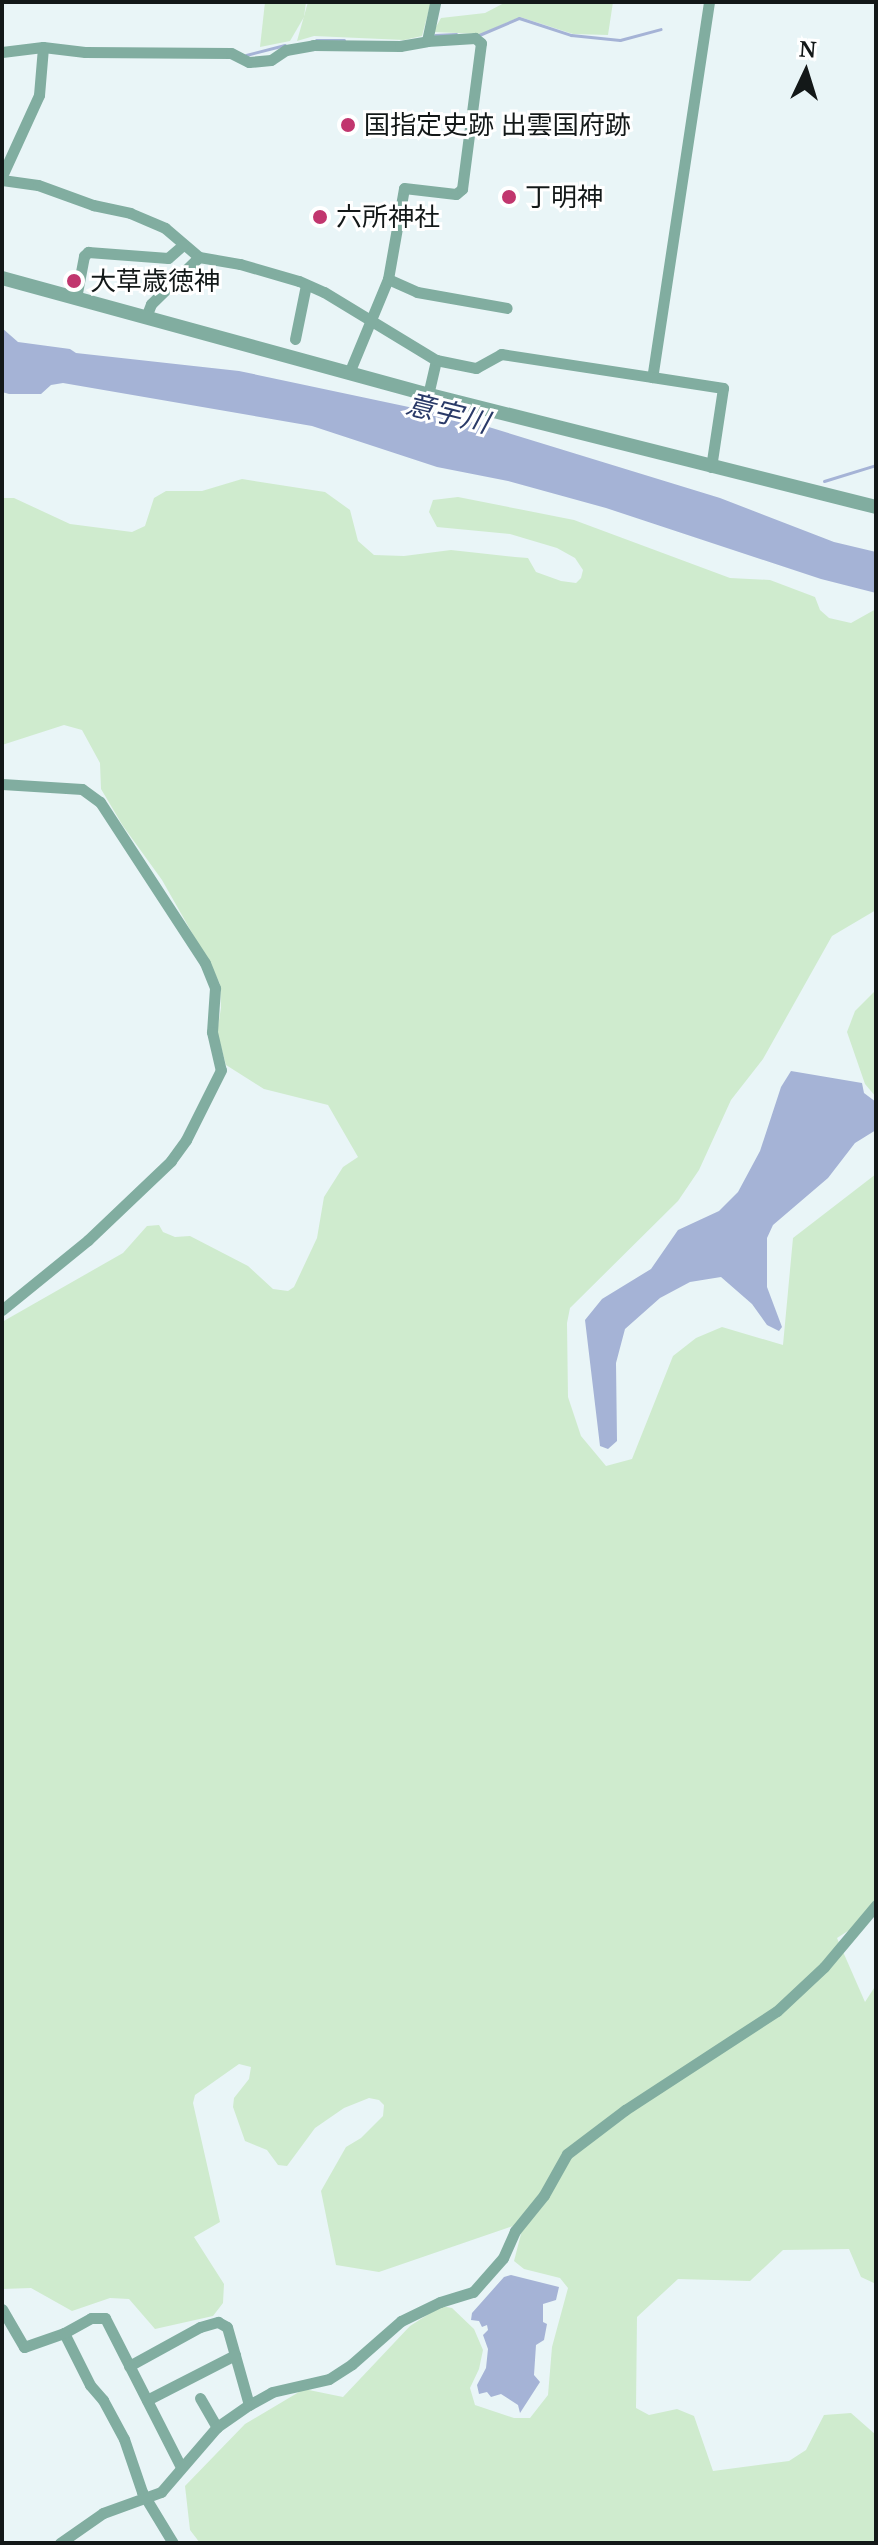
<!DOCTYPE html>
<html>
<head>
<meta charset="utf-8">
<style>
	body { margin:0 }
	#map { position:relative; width:878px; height:2545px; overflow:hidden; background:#e9f5f7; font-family:"Noto Serif","Noto Sans JP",serif }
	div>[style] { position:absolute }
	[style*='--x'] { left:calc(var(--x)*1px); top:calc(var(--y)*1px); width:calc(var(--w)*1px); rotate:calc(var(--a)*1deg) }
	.green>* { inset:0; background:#cfebce }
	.water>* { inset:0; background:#a5b3d6 }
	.stream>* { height:3px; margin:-1.5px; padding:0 1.5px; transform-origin:1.5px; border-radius:1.5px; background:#a5b3d6 }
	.minor>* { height:11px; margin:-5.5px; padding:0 5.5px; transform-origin:5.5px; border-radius:5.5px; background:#81ada0 }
	.tertiary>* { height:14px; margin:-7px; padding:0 7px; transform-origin:7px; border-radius:7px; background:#81ada0 }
	.dots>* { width:22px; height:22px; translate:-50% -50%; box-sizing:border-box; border:4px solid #fff; border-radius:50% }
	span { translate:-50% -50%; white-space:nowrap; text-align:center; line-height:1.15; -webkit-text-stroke:6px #fff; paint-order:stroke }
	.poi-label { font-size:26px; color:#131818 }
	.left { translate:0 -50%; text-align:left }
	.water-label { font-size:28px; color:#2a3a68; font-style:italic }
	.frame { position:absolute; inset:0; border:4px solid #131818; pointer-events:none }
	.north { position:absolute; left:766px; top:32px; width:80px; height:80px; -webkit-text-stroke:6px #fff; paint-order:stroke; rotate:4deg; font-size:22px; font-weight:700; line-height:32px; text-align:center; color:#131818 }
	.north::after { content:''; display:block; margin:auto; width:28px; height:36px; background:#131818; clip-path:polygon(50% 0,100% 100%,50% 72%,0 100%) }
</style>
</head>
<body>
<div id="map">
	<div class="green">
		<div style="clip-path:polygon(265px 2px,306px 2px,304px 17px,290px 41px,260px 47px)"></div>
		<div style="clip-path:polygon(308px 2px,431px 2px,422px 36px,404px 40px,314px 36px,297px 41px)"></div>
		<div style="clip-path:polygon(506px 2px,613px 2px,608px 35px,573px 34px,520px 17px,481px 34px,433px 32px,441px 18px,485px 13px)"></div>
		<div style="clip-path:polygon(242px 479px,325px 492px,350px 510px,358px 541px,374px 555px,404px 556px,451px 550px,515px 557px,528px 558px,536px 572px,561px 581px,576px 583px,581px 578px,583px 570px,575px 558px,557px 548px,510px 534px,437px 527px,429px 512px,433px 500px,458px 497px,574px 520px,730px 578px,770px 580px,815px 597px,820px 610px,829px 618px,851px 623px,876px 609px,876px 910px,832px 936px,763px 1059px,731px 1100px,699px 1170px,678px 1201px,570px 1308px,567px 1323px,568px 1397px,581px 1436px,606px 1466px,632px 1459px,673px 1356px,696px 1338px,722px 1327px,783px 1345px,793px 1238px,876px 1174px,876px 1900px,854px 1927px,837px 1938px,865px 2002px,876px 1985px,876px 2284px,861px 2277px,849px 2249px,783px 2250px,750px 2281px,678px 2279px,637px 2317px,636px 2408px,649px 2415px,677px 2409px,694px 2416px,713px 2471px,789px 2461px,806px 2450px,824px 2415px,851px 2413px,876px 2435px,876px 2543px,200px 2543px,190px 2530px,185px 2486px,245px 2424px,304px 2389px,343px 2397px,410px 2326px,441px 2306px,452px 2308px,474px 2329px,483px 2350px,479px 2369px,470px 2388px,475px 2405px,514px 2418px,530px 2418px,548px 2395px,552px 2347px,568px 2288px,560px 2278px,524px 2269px,514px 2261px,521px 2234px,513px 2226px,379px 2272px,336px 2265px,321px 2191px,346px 2147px,361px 2138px,383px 2116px,384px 2105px,379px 2100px,369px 2098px,344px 2108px,315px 2128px,287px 2166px,278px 2165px,267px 2150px,245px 2141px,233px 2107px,234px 2098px,249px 2079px,251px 2067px,239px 2064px,195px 2095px,193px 2103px,220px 2222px,194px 2237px,224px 2284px,223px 2303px,213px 2316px,155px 2329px,129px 2299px,110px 2298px,72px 2311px,31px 2288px,2px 2289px,2px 1322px,123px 1253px,147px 1226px,159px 1225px,163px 1232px,175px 1237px,190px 1236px,248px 1266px,273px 1289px,288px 1291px,294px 1287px,317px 1238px,324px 1197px,343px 1167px,358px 1157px,328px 1105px,264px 1089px,226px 1065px,217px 1032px,221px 1008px,220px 984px,212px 968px,162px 880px,123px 826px,101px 789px,100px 763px,82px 730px,64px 725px,2px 745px,2px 498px,14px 498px,70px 524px,132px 532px,145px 526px,154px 498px,166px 491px,202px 491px)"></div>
		<div style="clip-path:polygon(876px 990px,876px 1097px,865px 1084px,847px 1032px,855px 1011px)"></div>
	</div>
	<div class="water">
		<div style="clip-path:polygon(2px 328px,18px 342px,70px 349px,76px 353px,239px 371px,456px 417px,720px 498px,834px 542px,876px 552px,876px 593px,821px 579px,606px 508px,508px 481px,437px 467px,312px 426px,63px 383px,51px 385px,41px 394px,9px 394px,2px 392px)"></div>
		<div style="clip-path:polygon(791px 1071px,862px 1083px,864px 1093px,876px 1102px,876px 1130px,855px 1143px,828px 1178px,773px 1225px,767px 1238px,767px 1287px,782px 1327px,779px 1331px,767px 1325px,752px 1304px,721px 1277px,690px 1282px,660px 1298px,625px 1329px,616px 1363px,617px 1441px,608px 1449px,600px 1446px,585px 1320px,602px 1299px,651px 1269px,678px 1230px,719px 1211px,738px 1192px,760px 1151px,781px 1087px)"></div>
		<div style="clip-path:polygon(511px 2275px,559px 2287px,556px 2300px,543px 2304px,543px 2322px,547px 2324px,544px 2340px,536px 2345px,534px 2375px,540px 2382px,520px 2413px,518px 2405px,501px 2394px,491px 2397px,487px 2392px,479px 2394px,477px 2385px,486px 2368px,488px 2349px,483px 2335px,488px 2330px,487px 2325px,482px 2327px,479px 2321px,471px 2320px,472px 2313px,504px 2277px)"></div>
	</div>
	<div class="stream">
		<div style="--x:435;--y:35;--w:21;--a:-3"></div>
		<div style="--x:479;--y:35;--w:43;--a:-23"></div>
		<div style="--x:519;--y:18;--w:55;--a:18.1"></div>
		<div style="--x:571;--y:35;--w:49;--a:5.8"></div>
		<div style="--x:620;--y:40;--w:42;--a:-15"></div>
		<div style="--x:316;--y:40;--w:28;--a:0"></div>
		<div style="--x:246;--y:55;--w:40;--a:-14.4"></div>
		<div style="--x:824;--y:481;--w:54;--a:-17.1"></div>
	</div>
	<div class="minor">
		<div style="--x:709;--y:2;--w:379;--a:98.6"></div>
		<div style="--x:652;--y:377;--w:72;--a:8.8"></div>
		<div style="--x:723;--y:388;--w:80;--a:98.6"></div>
		<div style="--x:2;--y:52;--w:41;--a:-7"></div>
		<div style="--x:43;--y:47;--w:42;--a:6.8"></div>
		<div style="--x:85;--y:52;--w:146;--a:0.4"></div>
		<div style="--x:231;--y:53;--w:20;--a:27"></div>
		<div style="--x:249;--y:62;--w:22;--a:-5"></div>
		<div style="--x:271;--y:60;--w:18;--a:-34"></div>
		<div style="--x:286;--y:50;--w:27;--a:-10"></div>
		<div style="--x:313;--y:45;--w:87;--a:0.7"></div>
		<div style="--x:400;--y:46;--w:27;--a:-10"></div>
		<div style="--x:427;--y:41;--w:40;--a:-78"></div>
		<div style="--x:2;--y:176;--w:89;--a:-65.4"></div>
		<div style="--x:39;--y:95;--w:48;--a:-85.2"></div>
		<div style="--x:2;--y:180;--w:36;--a:8"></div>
		<div style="--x:38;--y:185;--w:59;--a:20"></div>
		<div style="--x:93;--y:205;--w:38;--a:12"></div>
		<div style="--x:130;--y:213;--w:38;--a:23"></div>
		<div style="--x:165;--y:228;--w:45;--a:40.5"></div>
		<div style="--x:199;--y:257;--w:42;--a:9.7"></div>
		<div style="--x:240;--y:264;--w:61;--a:16.1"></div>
		<div style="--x:299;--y:281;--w:27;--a:24"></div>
		<div style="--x:324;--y:292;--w:131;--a:31.3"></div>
		<div style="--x:388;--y:279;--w:32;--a:24"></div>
		<div style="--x:417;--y:292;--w:91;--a:10.1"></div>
		<div style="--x:76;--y:298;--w:43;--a:-79.2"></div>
		<div style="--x:84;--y:256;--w:6;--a:-45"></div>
		<div style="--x:88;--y:252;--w:80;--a:4.3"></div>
		<div style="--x:168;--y:258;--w:20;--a:-41"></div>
		<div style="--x:146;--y:317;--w:14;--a:-69"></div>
		<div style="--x:151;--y:304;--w:67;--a:-44.4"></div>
		<div style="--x:295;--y:339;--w:55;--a:-78.5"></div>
		<div style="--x:349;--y:373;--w:102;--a:-67.5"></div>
		<div style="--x:388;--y:279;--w:92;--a:-80"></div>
		<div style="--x:404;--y:188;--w:52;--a:6.6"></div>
		<div style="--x:456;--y:194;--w:8;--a:-40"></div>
		<div style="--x:462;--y:189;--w:147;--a:-82.6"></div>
		<div style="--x:481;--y:43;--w:8;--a:-140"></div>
		<div style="--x:475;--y:38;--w:48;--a:176.4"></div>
		<div style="--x:428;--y:395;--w:36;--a:-77"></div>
		<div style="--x:436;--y:360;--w:41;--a:11.3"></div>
		<div style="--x:476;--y:368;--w:29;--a:-29"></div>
		<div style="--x:501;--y:354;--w:153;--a:8.7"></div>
		<div style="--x:2;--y:784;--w:80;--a:3.6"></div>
		<div style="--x:82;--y:789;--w:22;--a:36"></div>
		<div style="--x:100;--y:802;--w:192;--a:56.9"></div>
		<div style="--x:205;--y:963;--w:27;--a:68"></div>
		<div style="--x:215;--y:988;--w:44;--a:93.9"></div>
		<div style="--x:212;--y:1032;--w:39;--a:77"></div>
		<div style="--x:221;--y:1070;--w:78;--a:116.6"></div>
		<div style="--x:186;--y:1140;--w:26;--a:126"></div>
		<div style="--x:171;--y:1161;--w:115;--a:136.4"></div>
		<div style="--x:88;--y:1240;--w:111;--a:140.9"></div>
		<div style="--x:2;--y:2309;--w:44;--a:59.9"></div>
		<div style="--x:24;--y:2347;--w:42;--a:-19.3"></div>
		<div style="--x:64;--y:2333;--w:58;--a:63.4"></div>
		<div style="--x:90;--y:2385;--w:20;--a:49"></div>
		<div style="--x:103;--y:2400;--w:44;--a:61.7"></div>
		<div style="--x:124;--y:2439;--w:56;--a:71.2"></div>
		<div style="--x:142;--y:2492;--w:60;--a:58.7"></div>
		<div style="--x:64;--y:2333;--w:31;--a:-29"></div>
		<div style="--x:91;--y:2318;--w:14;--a:0"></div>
		<div style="--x:105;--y:2318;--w:167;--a:63"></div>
		<div style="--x:129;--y:2366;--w:81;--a:-28.8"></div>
		<div style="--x:200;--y:2327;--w:19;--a:-16"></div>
		<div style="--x:218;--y:2322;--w:10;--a:29"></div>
		<div style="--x:227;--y:2327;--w:81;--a:74.2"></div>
		<div style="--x:200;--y:2398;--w:34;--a:60"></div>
		<div style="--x:147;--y:2400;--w:99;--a:-27.1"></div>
		<div style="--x:60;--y:2543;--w:52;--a:-34.9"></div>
		<div style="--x:103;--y:2513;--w:62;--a:-19.9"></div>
		<div style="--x:161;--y:2492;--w:86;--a:-49.3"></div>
		<div style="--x:217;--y:2427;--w:39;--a:-35"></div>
		<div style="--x:249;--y:2405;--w:26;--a:-29"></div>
		<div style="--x:272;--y:2392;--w:58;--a:-12.8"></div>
		<div style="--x:329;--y:2379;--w:27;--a:-33"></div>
		<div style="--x:352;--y:2364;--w:65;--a:-41.3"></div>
		<div style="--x:401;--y:2321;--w:43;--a:-26"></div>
		<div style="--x:440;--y:2302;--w:34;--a:-17"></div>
		<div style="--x:473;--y:2292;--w:45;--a:-48.6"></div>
		<div style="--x:503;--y:2258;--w:30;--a:-66"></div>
		<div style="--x:515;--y:2231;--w:46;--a:-51.1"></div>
		<div style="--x:544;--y:2195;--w:47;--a:-60.7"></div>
		<div style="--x:567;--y:2154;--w:73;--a:-37.2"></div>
		<div style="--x:625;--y:2110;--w:181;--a:-33.1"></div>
		<div style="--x:777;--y:2011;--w:64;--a:-43.1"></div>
		<div style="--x:824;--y:1967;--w:81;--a:-50"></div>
	</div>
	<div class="tertiary">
		<div style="--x:2;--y:278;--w:444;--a:15.3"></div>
		<div style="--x:430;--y:395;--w:460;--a:14.1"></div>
	</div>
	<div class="dots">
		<div style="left:348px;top:125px;background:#c1366e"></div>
		<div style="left:509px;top:197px;background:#c1366e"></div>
		<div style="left:320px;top:217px;background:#c1366e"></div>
		<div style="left:74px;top:281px;background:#c1366e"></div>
	</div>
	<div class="poi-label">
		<span class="left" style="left:364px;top:125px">国指定史跡 出雲国府跡</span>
		<span class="left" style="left:525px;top:197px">丁明神</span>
		<span class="left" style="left:336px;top:217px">六所神社</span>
		<span class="left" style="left:90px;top:281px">大草歳徳神</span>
	</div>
	<div class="water-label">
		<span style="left:448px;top:412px;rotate:14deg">意宇川</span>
	</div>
	<div class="frame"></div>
	<div class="north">N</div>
</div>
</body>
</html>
